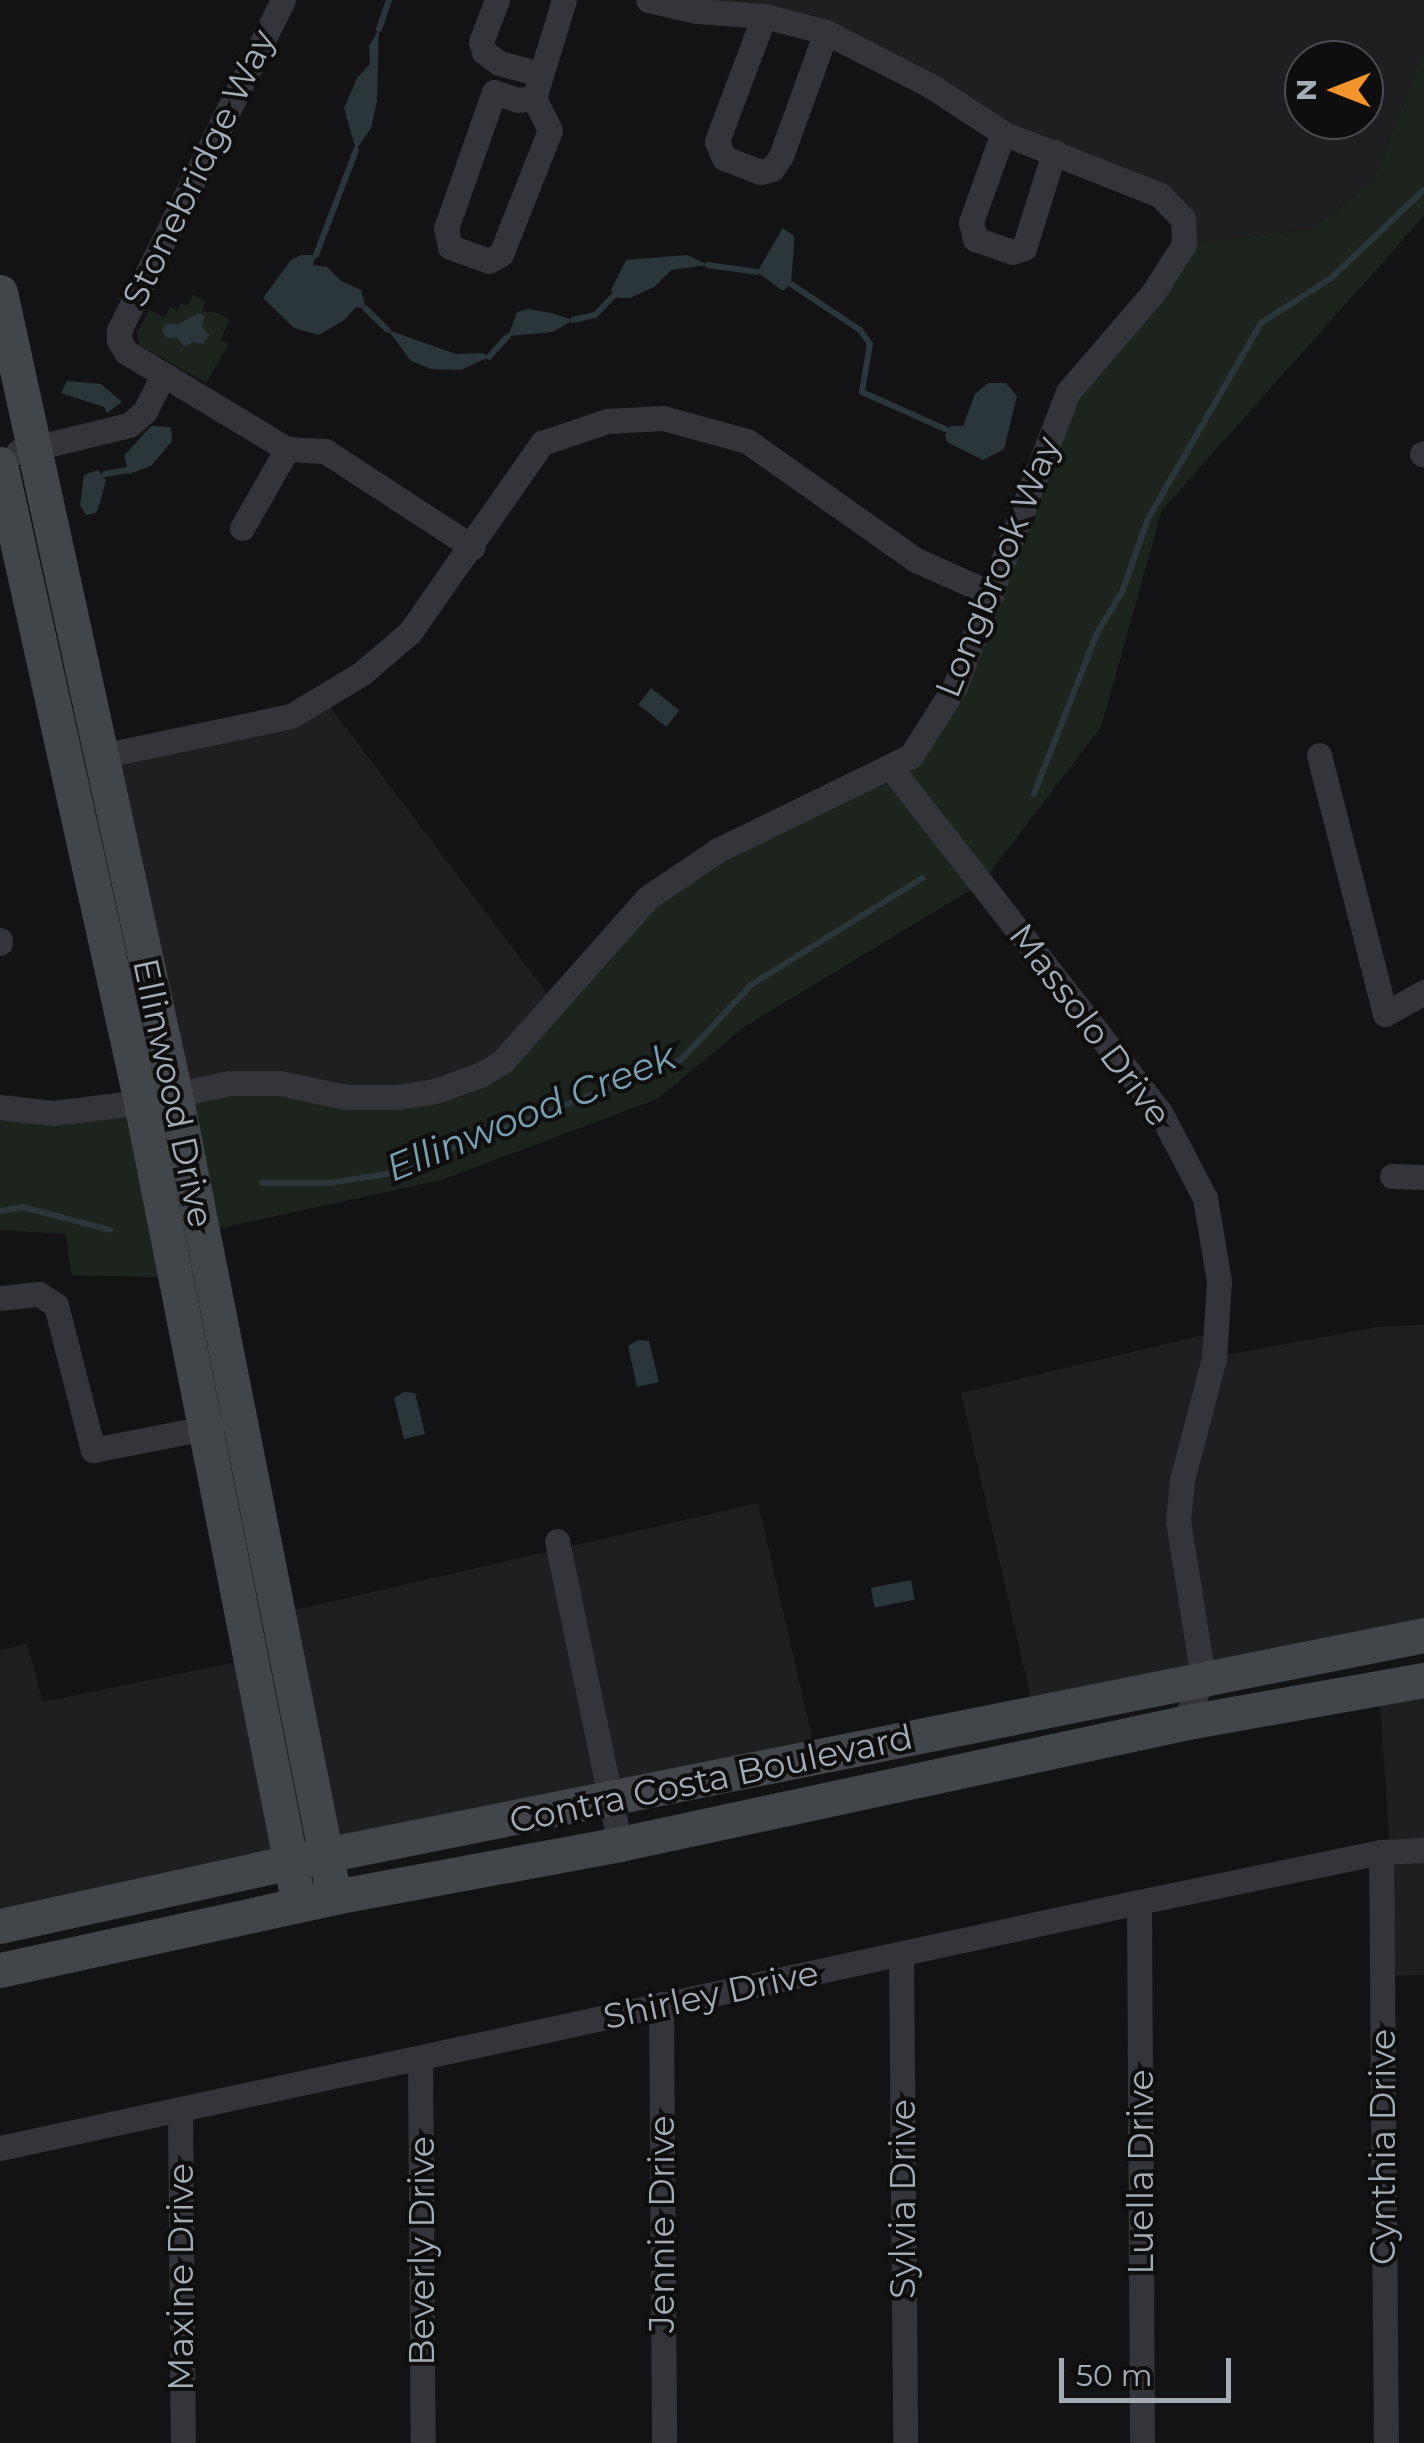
<!DOCTYPE html>
<html>
<head>
<meta charset="utf-8">
<style>
	body { margin:0 }
	#map { position:relative; width:1424px; height:2443px; overflow:hidden; background:#131315; font-family:Montserrat,sans-serif }
	div>[style] { position:absolute }
	.built>* { inset:0; background:#1f1f22; transform-origin:0 0 }
	.green>* { inset:0; background:#1d241d }
	.water>* { inset:0; background:#2b363a; transform-origin:0 0 }
	.stream>* { height:6px; margin:-3px; padding:0 3px; transform-origin:3px; border-radius:3px; background:#2b363a }
	.street>* { height:25px; margin:-12.5px; padding:0 12.5px; transform-origin:12.5px; border-radius:12.5px; background:#34353a }
	.secondary>* { height:35px; margin:-17.5px; padding:0 17.5px; transform-origin:17.5px; border-radius:17.5px; background:#42454a }
	span { translate:-50% -50%; white-space:nowrap; text-align:center; line-height:1.15; -webkit-text-stroke:8px #0e0e0f; paint-order:stroke }
	.street-label { font-size:35px; color:#a4acb5 }
	.water-label { font-size:38px; color:#7a9fb1; font-style:italic }
	.north { position:absolute; left:1284px; top:40px; width:100px; height:100px; box-sizing:border-box; background:#0e0e0f; border:2px solid #4a4d51; border-radius:50%; rotate:270deg; font-size:28px; font-weight:700; line-height:40px; text-align:center; color:#a4acb5 }
	.north::after { content:''; display:block; margin:auto; width:35px; height:45px; background:#f4952b; clip-path:polygon(50% 0,100% 100%,50% 72%,0 100%) }
	.scale { position:absolute; left:1059px; top:2358px; width:172px; height:45px; box-sizing:border-box; border:5px solid #a4acb5; border-top:0; padding-left:12px; font-size:30px; line-height:35px; white-space:nowrap; color:#a4acb5; -webkit-text-stroke:8px #0e0e0f; paint-order:stroke }
</style>
</head>
<body>
<div id="map">
	<div class="built">
		<div style="clip-path:polygon(evenodd,648px 0,1424px 0,1424px 50px,1374px 180px,1312px 229px,1184px 244px,1183px 219px,1128px 181px,826px 32px,648px 0,1304px 60px,1364px 60px,1364px 120px,1304px 120px,1304px 60px)"></div>
		<div style="clip-path:polygon(323px 697px,554px 1003px,503px 1061px,435px 1091px,175px 1094px,101px 756px)"></div>
		<div style="clip-path:polygon(1424px 1325px,1424px 1635px,1034px 1712px,961px 1393px,1216px 1332px,1215px 1357px,1377px 1327px)"></div>
		<div style="left:758px;top:1503px;width:262px;height:493px;rotate:77deg"></div>
		<div style="clip-path:polygon(27px 1644px,43px 1702px,251px 1659px,290px 1862px,0 1926px,0 1650px)"></div>
		<div style="clip-path:polygon(1424px 1680px,1424px 1975px,1382px 1976px,1390px 1850px,1379px 1688px)"></div>
	</div>
	<div class="green">
		<div style="clip-path:polygon(1424px 50px,1424px 216px,1162px 510px,1101px 727px,982px 883px,744px 1027px,657px 1099px,441px 1180px,202px 1232px,175px 1094px,230px 1083px,346px 1097px,480px 1075px,647px 898px,891px 768px,955px 686px,1068px 392px,1184px 244px,1312px 229px,1374px 180px)"></div>
		<div style="clip-path:polygon(193px 295px,206px 301px,202px 311px,219px 313px,229px 320px,221px 339px,229px 344px,206px 383px,139px 345px,137px 333px,149px 310px,165px 317px,170px 307px,177px 310px,181px 303px,187px 306px)"></div>
		<div style="clip-path:polygon(141px 1102px,176px 1278px,71px 1275px,66px 1234px,0 1230px,0 1107px)"></div>
	</div>
	<div class="water">
		<div style="clip-path:polygon(379px 29px,377px 101px,371px 128px,356px 150px,344px 108px,357px 78px,370px 64px,369px 46px)"></div>
		<div style="clip-path:polygon(783px 228px,794px 236px,794px 246px,791px 284px,783px 291px,757px 272px)"></div>
		<div style="clip-path:polygon(301px 255px,316px 255px,313px 265px,327px 267px,341px 281px,361px 290px,366px 309px,356px 307px,344px 320px,319px 335px,294px 328px,263px 298px,291px 260px)"></div>
		<div style="clip-path:polygon(687px 255px,708px 265px,671px 270px,654px 287px,630px 298px,618px 298px,611px 290px,626px 260px)"></div>
		<div style="clip-path:polygon(529px 309px,551px 313px,573px 320px,553px 332px,508px 336px,517px 312px)"></div>
		<div style="clip-path:polygon(198px 313px,205px 316px,202px 327px,209px 335px,203px 344px,193px 342px,185px 347px,176px 337px,167px 338px,162px 331px,165px 324px,179px 324px)"></div>
		<div style="clip-path:polygon(388px 330px,456px 354px,483px 353px,489px 357px,461px 370px,431px 369px,411px 361px)"></div>
		<div style="clip-path:polygon(67px 381px,101px 384px,122px 402px,107px 413px,104px 407px,61px 393px)"></div>
		<div style="clip-path:polygon(988px 383px,1006px 383px,1017px 396px,1004px 449px,983px 460px,947px 442px,945px 435px,950px 426px,963px 426px,975px 394px)"></div>
		<div style="clip-path:polygon(151px 426px,171px 427px,172px 441px,151px 466px,129px 474px,124px 456px)"></div>
		<div style="clip-path:polygon(98px 470px,106px 480px,100px 503px,96px 513px,86px 515px,80px 505px,84px 475px)"></div>
		<div style="left:651px;top:688px;width:36px;height:21px;rotate:38deg"></div>
		<div style="clip-path:polygon(638px 1340px,649px 1341px,659px 1382px,637px 1387px,628px 1346px)"></div>
		<div style="clip-path:polygon(404px 1392px,415px 1393px,425px 1434px,404px 1439px,394px 1398px)"></div>
		<div style="left:911px;top:1580px;width:20px;height:41px;rotate:79deg"></div>
	</div>
	<div class="stream">
		<div style="left:379px;top:29px;width:31px;rotate:-71deg"></div>
		<div style="left:316px;top:255px;width:112px;rotate:-69.1deg"></div>
		<div style="left:708px;top:265px;width:49px;rotate:8.1deg"></div>
		<div style="left:791px;top:284px;width:83px;rotate:33.7deg"></div>
		<div style="left:860px;top:330px;width:17px;rotate:54deg"></div>
		<div style="left:870px;top:344px;width:49px;rotate:99.5deg"></div>
		<div style="left:862px;top:392px;width:91px;rotate:24deg"></div>
		<div style="left:366px;top:309px;width:30px;rotate:44deg"></div>
		<div style="left:573px;top:320px;width:23px;rotate:-13deg"></div>
		<div style="left:595px;top:315px;width:28px;rotate:-46deg"></div>
		<div style="left:489px;top:357px;width:28px;rotate:-48deg"></div>
		<div style="left:105px;top:474px;width:23px;rotate:-10deg"></div>
		<div style="left:1034px;top:794px;width:173px;rotate:-68.6deg"></div>
		<div style="left:1097px;top:633px;width:48px;rotate:-58.6deg"></div>
		<div style="left:1122px;top:592px;width:77px;rotate:-70.4deg"></div>
		<div style="left:1148px;top:519px;width:226px;rotate:-60deg"></div>
		<div style="left:1261px;top:323px;width:83px;rotate:-32.7deg"></div>
		<div style="left:1331px;top:278px;width:128px;rotate:-43.4deg"></div>
		<div style="left:262px;top:1183px;width:66px"></div>
		<div style="left:328px;top:1183px;width:60px;rotate:-8.7deg"></div>
		<div style="left:387px;top:1174px;width:315px;rotate:-21.2deg"></div>
		<div style="left:681px;top:1060px;width:103px;rotate:-47deg"></div>
		<div style="left:751px;top:985px;width:202px;rotate:-32deg"></div>
		<div style="left:0;top:1211px;width:22px;rotate:-10deg"></div>
		<div style="left:22px;top:1207px;width:91px;rotate:14.6deg"></div>
	</div>
	<div class="street">
		<div style="left:283px;top:0;width:369px;rotate:116.4deg"></div>
		<div style="left:119px;top:331px;width:9px;rotate:90deg"></div>
		<div style="left:119px;top:340px;width:14px;rotate:60deg"></div>
		<div style="left:126px;top:352px;width:188px;rotate:31.1deg"></div>
		<div style="left:287px;top:449px;width:38px;rotate:3deg"></div>
		<div style="left:325px;top:451px;width:176px;rotate:33.1deg"></div>
		<div style="left:497px;top:0;width:45px;rotate:110.9deg"></div>
		<div style="left:481px;top:42px;width:10px;rotate:73deg"></div>
		<div style="left:484px;top:52px;width:19px;rotate:36deg"></div>
		<div style="left:499px;top:63px;width:42px;rotate:15deg"></div>
		<div style="left:764px;top:16px;width:134px;rotate:110.6deg"></div>
		<div style="left:717px;top:141px;width:18px;rotate:68deg"></div>
		<div style="left:724px;top:158px;width:39px;rotate:21deg"></div>
		<div style="left:760px;top:172px;width:12px;rotate:-14deg"></div>
		<div style="left:772px;top:169px;width:16px;rotate:-55deg"></div>
		<div style="left:781px;top:156px;width:132px;rotate:-70.1deg"></div>
		<div style="left:534px;top:98px;width:16px;rotate:173deg"></div>
		<div style="left:518px;top:100px;width:25px;rotate:-162deg"></div>
		<div style="left:494px;top:92px;width:144px;rotate:109.4deg"></div>
		<div style="left:446px;top:228px;width:19px;rotate:78deg"></div>
		<div style="left:450px;top:247px;width:41px;rotate:19.7deg"></div>
		<div style="left:489px;top:261px;width:14px;rotate:-30deg"></div>
		<div style="left:501px;top:254px;width:133px;rotate:-68.4deg"></div>
		<div style="left:550px;top:130px;width:36px;rotate:-117deg"></div>
		<div style="left:534px;top:98px;width:102px;rotate:-73deg"></div>
		<div style="left:1003px;top:133px;width:95px;rotate:109.8deg"></div>
		<div style="left:971px;top:222px;width:17px;rotate:77deg"></div>
		<div style="left:975px;top:239px;width:39px;rotate:19deg"></div>
		<div style="left:1012px;top:252px;width:13px;rotate:-18deg"></div>
		<div style="left:1024px;top:248px;width:101px;rotate:-72.6deg"></div>
		<div style="left:18px;top:452px;width:114px;rotate:-13.7deg"></div>
		<div style="left:129px;top:425px;width:21px;rotate:-41deg"></div>
		<div style="left:145px;top:411px;width:39px;rotate:-63deg"></div>
		<div style="left:1422px;top:454px;width:2px;rotate:-27deg"></div>
		<div style="left:242px;top:528px;width:91px;rotate:-60.3deg"></div>
		<div style="left:1319px;top:755px;width:267px;rotate:75.7deg"></div>
		<div style="left:1385px;top:1014px;width:45px;rotate:-29.4deg"></div>
		<div style="left:101px;top:756px;width:194px;rotate:-11.9deg"></div>
		<div style="left:291px;top:716px;width:82px;rotate:-31deg"></div>
		<div style="left:361px;top:674px;width:65px;rotate:-40.6deg"></div>
		<div style="left:410px;top:632px;width:231px;rotate:-55.1deg"></div>
		<div style="left:542px;top:443px;width:69px;rotate:-18.7deg"></div>
		<div style="left:607px;top:421px;width:56px;rotate:-3.1deg"></div>
		<div style="left:663px;top:418px;width:87px;rotate:15.3deg"></div>
		<div style="left:747px;top:441px;width:207px;rotate:35.2deg"></div>
		<div style="left:916px;top:560px;width:83px;rotate:24.1deg"></div>
		<div style="left:891px;top:768px;width:437px;rotate:52deg"></div>
		<div style="left:1160px;top:1112px;width:97px;rotate:62.4deg"></div>
		<div style="left:1205px;top:1198px;width:84px;rotate:80.4deg"></div>
		<div style="left:1219px;top:1281px;width:77px;rotate:93.7deg"></div>
		<div style="left:1214px;top:1358px;width:126px;rotate:104.7deg"></div>
		<div style="left:1182px;top:1480px;width:41px;rotate:95.6deg"></div>
		<div style="left:1178px;top:1521px;width:158px;rotate:80.9deg"></div>
		<div style="left:1203px;top:1677px;width:50px;rotate:112.4deg"></div>
		<div style="left:0;top:940px;width:3px;rotate:90deg"></div>
		<div style="left:0;top:1107px;width:53px;rotate:6.5deg"></div>
		<div style="left:53px;top:1113px;width:89px;rotate:-7.1deg"></div>
		<div style="left:141px;top:1102px;width:91px;rotate:-12.1deg"></div>
		<div style="left:230px;top:1083px;width:50px"></div>
		<div style="left:280px;top:1083px;width:67px;rotate:12deg"></div>
		<div style="left:346px;top:1097px;width:51px"></div>
		<div style="left:397px;top:1097px;width:38px;rotate:-9deg"></div>
		<div style="left:435px;top:1091px;width:48px;rotate:-19.6deg"></div>
		<div style="left:480px;top:1075px;width:27px;rotate:-31deg"></div>
		<div style="left:503px;top:1061px;width:217px;rotate:-48.5deg"></div>
		<div style="left:647px;top:898px;width:86px;rotate:-34.1deg"></div>
		<div style="left:718px;top:850px;width:215px;rotate:-26deg"></div>
		<div style="left:911px;top:756px;width:83px;rotate:-57.8deg"></div>
		<div style="left:955px;top:686px;width:315px;rotate:-69deg"></div>
		<div style="left:1068px;top:392px;width:130px;rotate:-49.4deg"></div>
		<div style="left:1153px;top:293px;width:58px;rotate:-57.7deg"></div>
		<div style="left:1184px;top:244px;width:25px;rotate:-92deg"></div>
		<div style="left:1183px;top:219px;width:33px;rotate:-134deg"></div>
		<div style="left:1160px;top:195px;width:169px;rotate:-158.5deg"></div>
		<div style="left:1003px;top:133px;width:86px;rotate:-146.9deg"></div>
		<div style="left:931px;top:86px;width:118px;rotate:-152.8deg"></div>
		<div style="left:826px;top:32px;width:64px;rotate:-165.5deg"></div>
		<div style="left:764px;top:16px;width:67px;rotate:-175.7deg"></div>
		<div style="left:697px;top:11px;width:50px;rotate:-167.3deg"></div>
		<div style="left:1392px;top:1176px;width:32px;rotate:2deg"></div>
		<div style="left:0;top:1298px;width:39px;rotate:-6deg"></div>
		<div style="left:39px;top:1294px;width:20px;rotate:33deg"></div>
		<div style="left:56px;top:1305px;width:150px;rotate:75.7deg"></div>
		<div style="left:93px;top:1450px;width:129px;rotate:-11.1deg"></div>
		<div style="left:557px;top:1541px;width:309px;rotate:78.3deg"></div>
		<div style="left:1381px;top:1852px;width:591px;rotate:89.52deg"></div>
		<div style="left:1139px;top:1902px;width:541px;rotate:89.68deg"></div>
		<div style="left:901px;top:1955px;width:488px;rotate:89.5deg"></div>
		<div style="left:661px;top:2004px;width:439px;rotate:89.6deg"></div>
		<div style="left:420px;top:2059px;width:384px;rotate:89.6deg"></div>
		<div style="left:180px;top:2110px;width:333px;rotate:89.5deg"></div>
		<div style="left:0;top:2148px;width:1165px;rotate:-12.19deg"></div>
		<div style="left:1139px;top:1902px;width:247px;rotate:-11.7deg"></div>
		<div style="left:1381px;top:1852px;width:43px;rotate:-2.7deg"></div>
	</div>
	<div class="secondary">
		<div style="left:0;top:292px;width:821px;rotate:77.69deg"></div>
		<div style="left:175px;top:1094px;width:819px;rotate:78.8deg"></div>
		<div style="left:0;top:464px;width:653px;rotate:77.54deg"></div>
		<div style="left:141px;top:1102px;width:818px;rotate:78.87deg"></div>
		<div style="left:0;top:1926px;width:297px;rotate:-12.4deg"></div>
		<div style="left:290px;top:1862px;width:1156px;rotate:-11.32deg"></div>
		<div style="left:0;top:1970px;width:342px;rotate:-12.3deg"></div>
		<div style="left:334px;top:1897px;width:291px;rotate:-10.5deg"></div>
		<div style="left:620px;top:1844px;width:586px;rotate:-12.12deg"></div>
		<div style="left:1193px;top:1721px;width:235px;rotate:-10.1deg"></div>
	</div>
	<div class="street-label">
		<span style="left:199px;top:168px;rotate:-64deg">Stonebridge Way</span>
		<span style="left:998px;top:567px;rotate:-68deg">Longbrook Way</span>
		<span style="left:1090px;top:1025px;rotate:53deg">Massolo Drive</span>
		<span style="left:173px;top:1093px;rotate:78deg">Ellinwood Drive</span>
		<span style="left:711px;top:1779px;rotate:-12deg">Contra Costa Boulevard</span>
		<span style="left:711px;top:1995px;rotate:-12deg">Shirley Drive</span>
		<span style="left:1383px;top:2147px;rotate:-90deg">Cynthia Drive</span>
		<span style="left:1141px;top:2172px;rotate:-90deg">Luella Drive</span>
		<span style="left:903px;top:2199px;rotate:-90deg">Sylvia Drive</span>
		<span style="left:662px;top:2224px;rotate:-90deg">Jennie Drive</span>
		<span style="left:422px;top:2251px;rotate:-90deg">Beverly Drive</span>
		<span style="left:181px;top:2277px;rotate:-90deg">Maxine Drive</span>
	</div>
	<div class="water-label">
		<span style="left:531px;top:1112px;rotate:-22deg">Ellinwood Creek</span>
	</div>
	<div class="north">N</div>
	<div class="scale">50 m</div>
</div>
</body>
</html>
